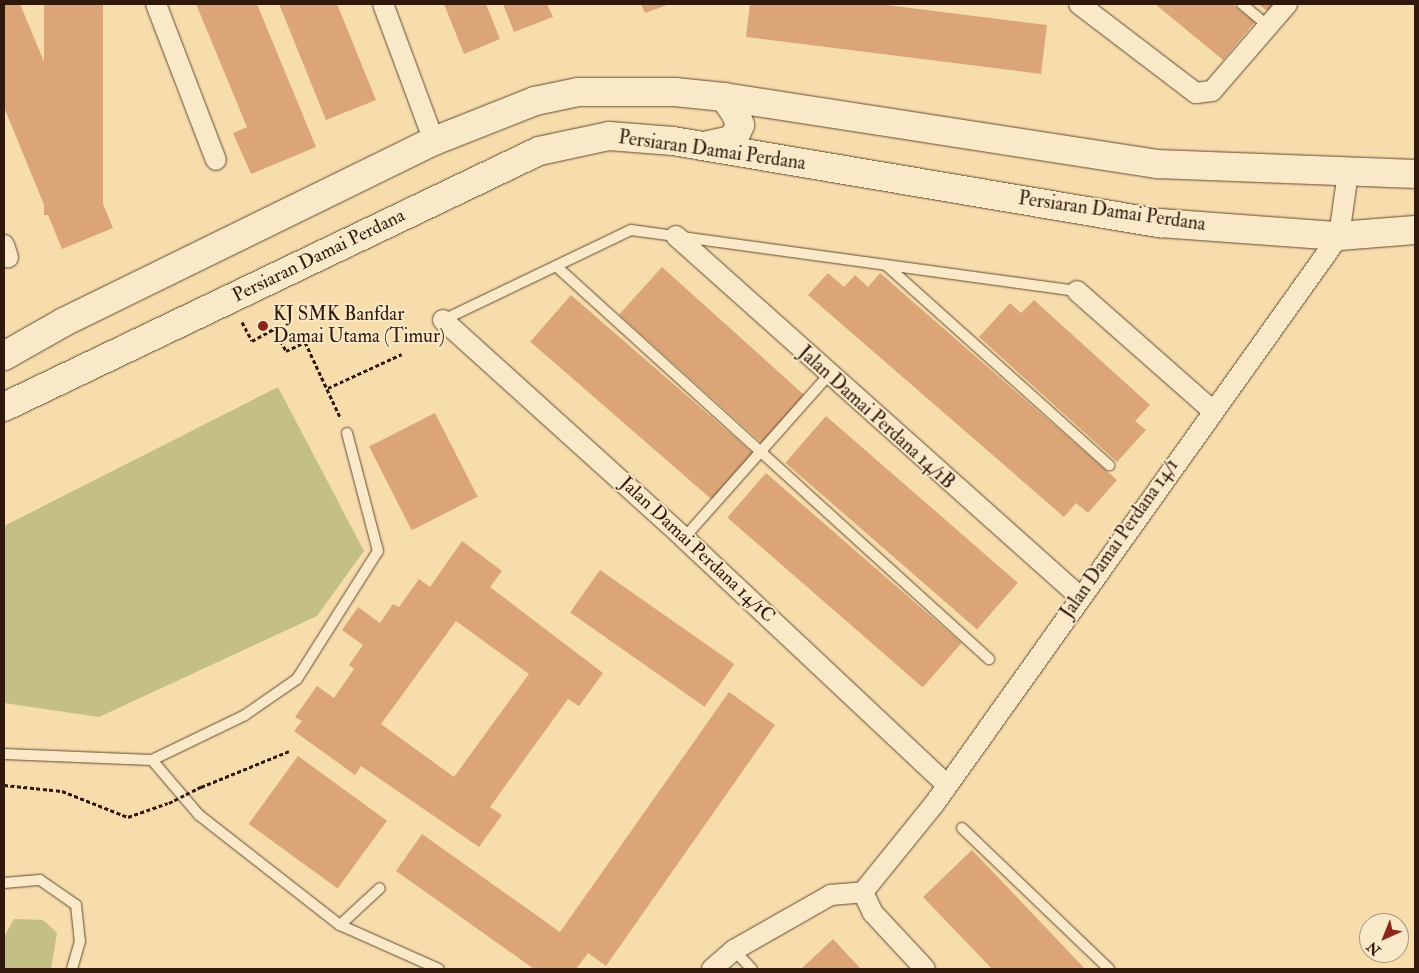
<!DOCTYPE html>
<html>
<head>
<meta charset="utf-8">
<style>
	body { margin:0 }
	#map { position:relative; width:1419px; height:973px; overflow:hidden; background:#f7ddac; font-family:"IM FELL Double Pica",serif }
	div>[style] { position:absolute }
	.green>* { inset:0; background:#c3bf85 }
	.building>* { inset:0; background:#dca577; transform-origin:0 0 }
	.path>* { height:3px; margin-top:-1.5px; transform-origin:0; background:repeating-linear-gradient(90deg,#30190b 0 4px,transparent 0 6.5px) }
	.roads { filter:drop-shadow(0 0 1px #624a33) drop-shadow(0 0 1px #624a33) }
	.service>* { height:10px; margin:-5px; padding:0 5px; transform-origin:5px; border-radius:5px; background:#fae9c9 }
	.minor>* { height:20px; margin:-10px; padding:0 10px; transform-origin:10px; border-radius:10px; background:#fae9c9 }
	.secondary>* { height:28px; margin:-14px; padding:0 14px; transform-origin:14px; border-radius:14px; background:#fae9c9 }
	.path-bridge>* { height:3px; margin-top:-1.5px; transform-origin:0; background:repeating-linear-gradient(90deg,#30190b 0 4px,transparent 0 6.5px) }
	.dots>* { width:14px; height:14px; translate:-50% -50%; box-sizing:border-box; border:2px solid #fae9c9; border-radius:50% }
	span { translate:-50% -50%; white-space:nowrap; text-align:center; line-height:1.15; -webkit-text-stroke:4px #fae9c9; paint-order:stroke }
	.street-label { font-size:19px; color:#30190b }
	.poi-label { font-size:19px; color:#30190b }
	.left { translate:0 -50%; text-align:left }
	.frame { position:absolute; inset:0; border:5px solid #30190b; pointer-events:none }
	.north { position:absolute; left:1359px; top:913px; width:50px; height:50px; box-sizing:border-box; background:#fae9c9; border:1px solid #a9967d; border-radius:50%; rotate:224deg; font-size:14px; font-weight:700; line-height:20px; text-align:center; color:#30190b }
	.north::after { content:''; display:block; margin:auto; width:18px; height:22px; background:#8f2418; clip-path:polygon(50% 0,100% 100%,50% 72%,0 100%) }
</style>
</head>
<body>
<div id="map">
	<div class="green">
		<div style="clip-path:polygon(278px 387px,364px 551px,317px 616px,99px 717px,4px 703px,4px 526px)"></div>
		<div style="clip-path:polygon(14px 919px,43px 920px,57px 933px,51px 969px,4px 969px,4px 937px)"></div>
	</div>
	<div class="building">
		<div style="clip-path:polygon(4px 4px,20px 4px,113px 228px,62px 249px,4px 107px)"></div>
		<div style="left:44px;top:4px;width:59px;height:211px"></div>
		<div style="clip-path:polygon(196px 4px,257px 4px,316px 147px,251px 174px,233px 133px,247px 127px)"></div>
		<div style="clip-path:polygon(279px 4px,337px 4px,376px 100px,326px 120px)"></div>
		<div style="clip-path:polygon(444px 4px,486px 4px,500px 39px,464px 54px)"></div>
		<div style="clip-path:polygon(503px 4px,547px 4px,553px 17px,514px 32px)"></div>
		<div style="clip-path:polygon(641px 4px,670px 4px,645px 13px)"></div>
		<div style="clip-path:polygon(750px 4px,879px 4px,1047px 25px,1041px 74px,746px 37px)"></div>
		<div style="clip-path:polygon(1155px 4px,1232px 4px,1255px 22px,1223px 60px)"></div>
		<div style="clip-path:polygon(1258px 4px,1276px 4px,1269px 12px)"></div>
		<div style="left:662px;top:267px;width:193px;height:64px;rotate:42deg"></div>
		<div style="clip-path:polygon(828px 273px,844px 287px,855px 275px,868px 287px,880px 273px,1117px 480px,1088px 513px,1076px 503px,1064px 517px,808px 295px)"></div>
		<div style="left:571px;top:295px;width:242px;height:62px;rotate:41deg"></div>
		<div style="clip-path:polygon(1034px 300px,1150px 405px,1135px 421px,1146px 430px,1117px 462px,979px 337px,1010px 303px,1021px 313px)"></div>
		<div style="left:435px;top:413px;width:94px;height:74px;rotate:63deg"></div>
		<div style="left:826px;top:416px;width:254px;height:62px;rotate:41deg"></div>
		<div style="left:766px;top:473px;width:259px;height:59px;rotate:41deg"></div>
		<div style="clip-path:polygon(evenodd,462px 541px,502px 571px,490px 587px,603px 673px,579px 706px,568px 699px,490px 807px,502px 815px,479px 847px,361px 766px,355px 775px,294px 731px,302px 721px,295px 717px,317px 686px,334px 698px,354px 669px,349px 665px,363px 645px,342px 630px,358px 607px,380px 623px,393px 604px,399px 607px,419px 579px,430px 587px,462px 541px,456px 621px,529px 674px,454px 777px,381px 724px,456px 621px)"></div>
		<div style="left:600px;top:570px;width:164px;height:52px;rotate:35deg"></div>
		<div style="clip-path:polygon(729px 692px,775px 725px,606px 966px,588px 953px,576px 969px,534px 969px,396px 871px,422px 834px,560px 932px)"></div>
		<div style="left:298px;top:756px;width:110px;height:84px;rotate:36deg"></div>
		<div style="clip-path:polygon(972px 850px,1070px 953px,1085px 969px,992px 969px,923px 897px)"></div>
		<div style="clip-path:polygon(833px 939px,861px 969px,801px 969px)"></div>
	</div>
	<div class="path">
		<div style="left:242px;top:322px;width:21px;rotate:62deg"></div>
		<div style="left:252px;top:341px;width:25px;rotate:-29deg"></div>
		<div style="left:274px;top:329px;width:25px;rotate:61deg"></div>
		<div style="left:286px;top:351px;width:21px;rotate:-25deg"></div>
		<div style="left:305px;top:342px;width:83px;rotate:65deg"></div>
		<div style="left:328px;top:388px;width:81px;rotate:-24.7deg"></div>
		<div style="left:4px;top:785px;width:58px;rotate:5.9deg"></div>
		<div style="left:62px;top:791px;width:71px;rotate:21.5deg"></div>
		<div style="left:128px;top:817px;width:42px;rotate:-19.3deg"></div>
		<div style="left:201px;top:787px;width:95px;rotate:-22.2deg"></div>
	</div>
	<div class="roads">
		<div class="service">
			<div style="left:1242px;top:4px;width:33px;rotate:40deg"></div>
			<div style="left:886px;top:265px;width:300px;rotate:41.9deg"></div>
			<div style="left:556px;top:266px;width:585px;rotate:42.23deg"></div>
			<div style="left:443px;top:320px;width:208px;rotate:-25.6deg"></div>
			<div style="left:631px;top:230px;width:450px;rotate:7.8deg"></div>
			<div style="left:684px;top:538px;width:217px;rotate:-48.4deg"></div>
			<div style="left:4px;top:754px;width:148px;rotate:2.3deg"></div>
			<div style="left:152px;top:760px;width:103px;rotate:-25.8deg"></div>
			<div style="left:245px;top:715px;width:63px;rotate:-34.7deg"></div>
			<div style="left:297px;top:679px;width:151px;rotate:-57.7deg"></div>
			<div style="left:378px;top:551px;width:122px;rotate:-104.7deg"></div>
			<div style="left:152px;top:760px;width:72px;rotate:49.5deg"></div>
			<div style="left:199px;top:815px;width:179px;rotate:38deg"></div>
			<div style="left:340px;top:925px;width:54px;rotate:-42.8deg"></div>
			<div style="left:962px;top:828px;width:204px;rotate:43.8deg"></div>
			<div style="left:4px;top:883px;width:36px;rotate:-5deg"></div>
			<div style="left:40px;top:880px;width:44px;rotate:34.8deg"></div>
			<div style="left:76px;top:905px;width:36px;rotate:84deg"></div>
			<div style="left:80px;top:941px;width:29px;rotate:106deg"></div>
			<div style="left:340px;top:925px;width:108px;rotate:24deg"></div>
			<div style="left:734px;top:950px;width:26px;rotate:47deg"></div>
		</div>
		<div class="minor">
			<div style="left:156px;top:4px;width:167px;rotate:69deg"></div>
			<div style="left:383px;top:4px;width:146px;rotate:69.6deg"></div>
			<div style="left:1079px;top:4px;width:147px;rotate:37.3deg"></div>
			<div style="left:1196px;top:93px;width:16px;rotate:-7deg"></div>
			<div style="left:1212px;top:91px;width:115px;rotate:-49.2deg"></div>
			<div style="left:676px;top:236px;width:540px;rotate:41.77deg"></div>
			<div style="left:4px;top:245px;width:13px;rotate:72deg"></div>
			<div style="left:1077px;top:291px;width:180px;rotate:41.4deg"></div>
			<div style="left:443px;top:320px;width:325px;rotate:42.1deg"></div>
			<div style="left:684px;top:538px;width:361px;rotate:43.2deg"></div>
			<div style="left:863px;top:892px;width:114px;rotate:-51deg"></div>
			<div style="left:935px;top:803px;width:696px;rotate:-54.53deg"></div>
			<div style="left:1339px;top:236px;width:64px;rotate:-81.9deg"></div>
			<div style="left:863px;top:892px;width:23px;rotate:65deg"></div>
			<div style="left:873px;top:913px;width:76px;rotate:47.1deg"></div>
			<div style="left:712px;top:969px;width:29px;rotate:-41deg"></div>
			<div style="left:734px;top:950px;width:112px;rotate:-29.6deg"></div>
			<div style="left:831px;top:895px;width:32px;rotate:-5deg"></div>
		</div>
		<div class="secondary">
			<div style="left:704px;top:146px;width:25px;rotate:-12deg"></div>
			<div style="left:728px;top:141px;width:9px;rotate:-36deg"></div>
			<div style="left:735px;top:136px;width:12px;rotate:-66deg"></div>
			<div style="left:740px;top:125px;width:12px;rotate:-110deg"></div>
			<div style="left:736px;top:114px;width:21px;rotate:-125deg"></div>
			<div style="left:4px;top:356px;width:69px;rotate:-29.5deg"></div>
			<div style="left:64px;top:322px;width:412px;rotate:-26.1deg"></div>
			<div style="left:434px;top:141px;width:109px;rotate:-21.6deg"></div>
			<div style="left:535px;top:101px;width:44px;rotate:-11.8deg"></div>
			<div style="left:578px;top:92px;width:97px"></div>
			<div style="left:675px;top:92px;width:49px;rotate:5.8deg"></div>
			<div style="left:724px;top:97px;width:439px;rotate:8.8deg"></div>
			<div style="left:1158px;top:164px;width:257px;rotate:2.2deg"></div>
			<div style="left:4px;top:407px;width:593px;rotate:-25.57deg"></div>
			<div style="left:539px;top:151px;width:72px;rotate:-12.1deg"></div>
			<div style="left:609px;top:136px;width:64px;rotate:4.5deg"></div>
			<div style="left:673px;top:141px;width:494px;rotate:9.6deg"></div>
			<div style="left:1160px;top:223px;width:179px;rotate:4.2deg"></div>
			<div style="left:1339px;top:236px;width:76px;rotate:-4.5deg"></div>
		</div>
	</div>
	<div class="path-bridge">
		<div style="left:169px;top:803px;width:36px;rotate:-27deg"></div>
	</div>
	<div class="dots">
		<div style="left:263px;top:326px;background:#8f2418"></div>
	</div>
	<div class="street-label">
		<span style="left:712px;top:151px;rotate:8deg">Persiaran Damai Perdana</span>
		<span style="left:1112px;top:212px;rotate:8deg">Persiaran Damai Perdana</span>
		<span style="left:319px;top:256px;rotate:-26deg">Persiaran Damai Perdana</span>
		<span style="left:876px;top:418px;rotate:42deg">Jalan Damai Perdana 14/1B</span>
		<span style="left:1120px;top:539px;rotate:-55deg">Jalan Damai Perdana 14/1</span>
		<span style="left:697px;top:550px;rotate:43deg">Jalan Damai Perdana 14/1C</span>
	</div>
	<div class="poi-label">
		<span class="left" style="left:273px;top:326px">KJ SMK Banfdar<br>Damai Utama (Timur)</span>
	</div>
	<div class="frame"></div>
	<div class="north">N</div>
</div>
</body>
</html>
